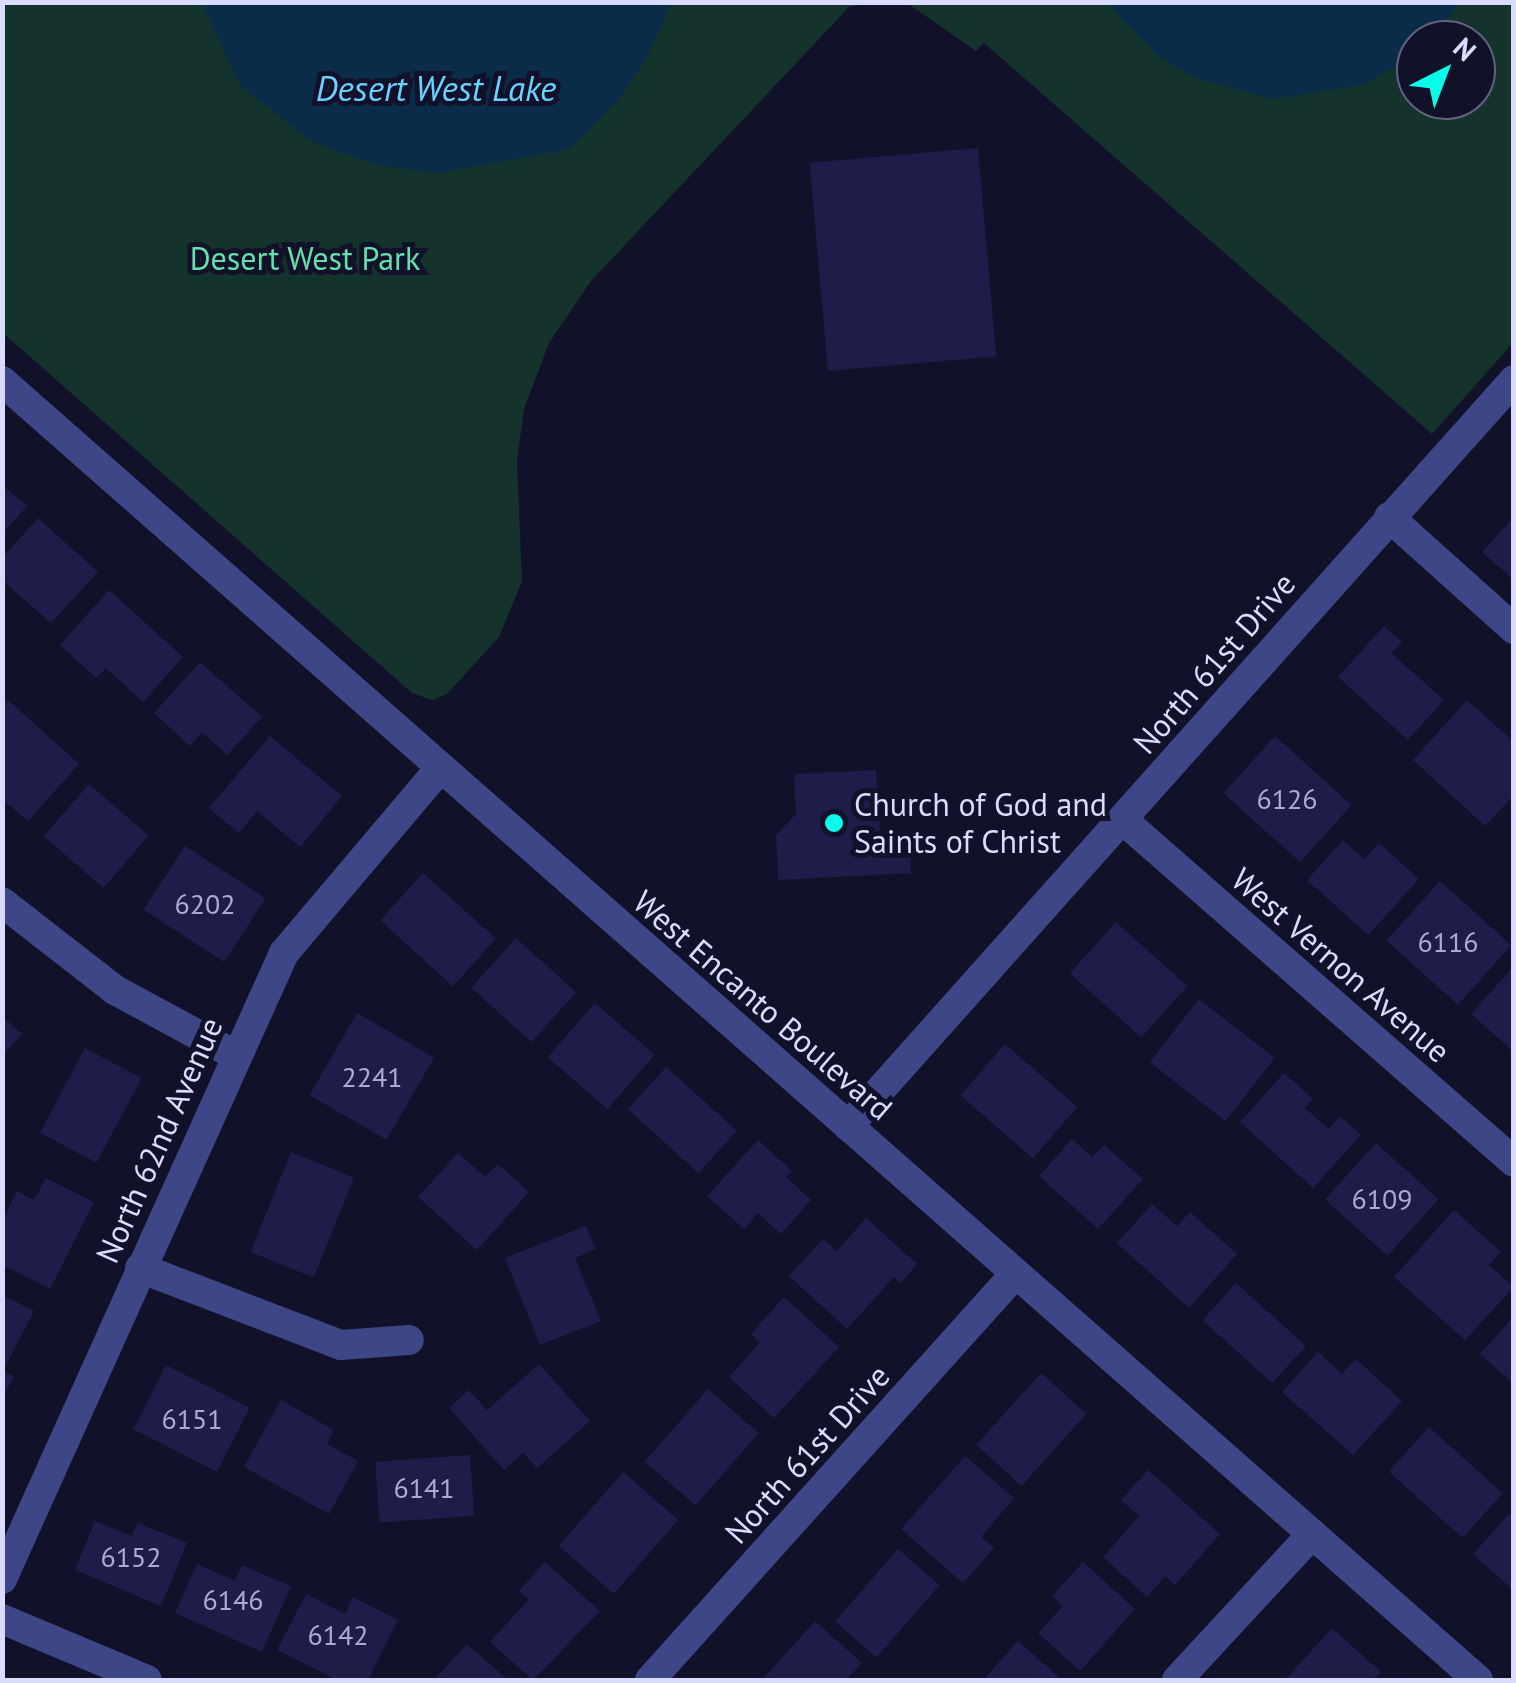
<!DOCTYPE html>
<html>
<head>
<meta charset="utf-8">
<style>
	body { margin:0 }
	#map { position:relative; width:1516px; height:1683px; overflow:hidden; background:#111129; font-family:"PT Sans",sans-serif }
	div>[style] { position:absolute }
	.green>* { inset:0; background:#14332d }
	.water>* { inset:0; background:#0b2c48 }
	.building>* { inset:0; background:#1e1d4a; transform-origin:0 0 }
	.minor>* { height:30px; margin:-15px; padding:0 15px; transform-origin:15px; border-radius:15px; background:#3d4788 }
	.dots>* { width:28px; height:28px; translate:-50% -50%; box-sizing:border-box; border:5px solid #111129; border-radius:50% }
	span { translate:-50% -50%; white-space:nowrap; text-align:center; line-height:1.15; -webkit-text-stroke:10px #111129; paint-order:stroke }
	.number-label { font-size:28px; color:#abacd2 }
	.number-label span { -webkit-text-stroke-width:0 }
	.park-label { font-size:32px; color:#65dfab }
	.street-label { font-size:32px; color:#dadcff }
	.poi-label { font-size:32px; color:#dadcff }
	.left { translate:0 -50%; text-align:left }
	.water-label { font-size:35px; color:#69d3fd; font-style:italic }
	.frame { position:absolute; inset:0; border:5px solid #dadcff; pointer-events:none }
	.north { position:absolute; left:1396px; top:20px; width:100px; height:100px; box-sizing:border-box; background:#111129; border:2px solid #61627f; border-radius:50%; rotate:42deg; font-size:28px; font-weight:700; line-height:40px; text-align:center; color:#dadcff }
	.north::after { content:''; display:block; margin:auto; width:35px; height:45px; background:#08fce9; clip-path:polygon(50% 0,100% 100%,50% 72%,0 100%) }
</style>
</head>
<body>
<div id="map">
	<div class="green">
		<div style="clip-path:polygon(3px 3px,868px 3px,849px 7px,591px 281px,549px 343px,524px 409px,517px 461px,522px 581px,499px 637px,447px 694px,432px 700px,412px 693px,3px 333px)"></div>
		<div style="clip-path:polygon(evenodd,907px 3px,1513px 3px,1513px 343px,1432px 434px,984px 43px,976px 51px,907px 3px,1416px 40px,1476px 40px,1476px 100px,1416px 100px,1416px 40px)"></div>
	</div>
	<div class="water">
		<div style="clip-path:polygon(202px 3px,202px 2px,671px 3px,648px 55px,619px 99px,570px 149px,437px 173px,377px 165px,312px 142px,240px 85px)"></div>
		<div style="clip-path:polygon(1107px 3px,1459px 3px,1430px 40px,1416px 40px,1413px 56px,1363px 85px,1272px 99px,1193px 77px,1158px 56px)"></div>
	</div>
	<div class="building">
		<div style="left:978px;top:148px;width:209px;height:169px;rotate:85deg"></div>
		<div style="clip-path:polygon(2px 485px,27px 506px,2px 534px)"></div>
		<div style="clip-path:polygon(1514px 517px,1514px 580px,1482px 552px)"></div>
		<div style="clip-path:polygon(38px 518px,98px 572px,51px 623px,2px 580px,2px 558px)"></div>
		<div style="clip-path:polygon(109px 590px,183px 657px,143px 702px,106px 668px,96px 678px,60px 645px)"></div>
		<div style="clip-path:polygon(1384px 626px,1402px 642px,1391px 653px,1444px 700px,1408px 740px,1338px 677px)"></div>
		<div style="clip-path:polygon(200px 662px,262px 717px,227px 755px,202px 732px,190px 746px,154px 713px)"></div>
		<div style="clip-path:polygon(8px 700px,79px 764px,28px 821px,2px 799px,2px 706px)"></div>
		<div style="clip-path:polygon(1467px 700px,1514px 742px,1514px 795px,1485px 826px,1413px 760px)"></div>
		<div style="clip-path:polygon(270px 736px,342px 796px,300px 847px,257px 811px,239px 833px,209px 808px)"></div>
		<div style="left:1275px;top:736px;width:103px;height:77px;rotate:42deg"></div>
		<div style="clip-path:polygon(876px 770px,880px 833px,909px 831px,911px 873px,778px 880px,776px 835px,796px 814px,794px 774px)"></div>
		<div style="left:89px;top:784px;width:79px;height:69px;rotate:41deg"></div>
		<div style="clip-path:polygon(1343px 840px,1364px 859px,1379px 843px,1419px 879px,1368px 935px,1307px 880px)"></div>
		<div style="left:185px;top:846px;width:96px;height:76px;rotate:33deg"></div>
		<div style="left:423px;top:873px;width:98px;height:64px;rotate:42deg"></div>
		<div style="left:1440px;top:881px;width:96px;height:80px;rotate:42deg"></div>
		<div style="left:1116px;top:922px;width:96px;height:69px;rotate:42deg"></div>
		<div style="left:516px;top:938px;width:81px;height:67px;rotate:42deg"></div>
		<div style="clip-path:polygon(1514px 966px,1514px 1052px,1471px 1014px)"></div>
		<div style="left:1199px;top:999px;width:96px;height:80px;rotate:38deg"></div>
		<div style="left:595px;top:1003px;width:79px;height:72px;rotate:41deg"></div>
		<div style="left:357px;top:1013px;width:89px;height:95px;rotate:30deg"></div>
		<div style="clip-path:polygon(2px 1016px,22px 1034px,2px 1056px)"></div>
		<div style="left:1005px;top:1044px;width:96px;height:68px;rotate:41deg"></div>
		<div style="left:85px;top:1048px;width:64px;height:96px;rotate:28deg"></div>
		<div style="left:666px;top:1067px;width:95px;height:57px;rotate:42deg"></div>
		<div style="clip-path:polygon(1284px 1073px,1313px 1099px,1305px 1108px,1329px 1129px,1340px 1116px,1361px 1135px,1313px 1188px,1240px 1122px)"></div>
		<div style="clip-path:polygon(1072px 1139px,1092px 1157px,1104px 1145px,1143px 1179px,1098px 1229px,1039px 1176px)"></div>
		<div style="clip-path:polygon(758px 1140px,792px 1171px,786px 1177px,811px 1200px,781px 1234px,758px 1213px,744px 1229px,707px 1196px)"></div>
		<div style="left:1376px;top:1143px;width:84px;height:76px;rotate:42deg"></div>
		<div style="left:291px;top:1152px;width:68px;height:108px;rotate:22deg"></div>
		<div style="clip-path:polygon(458px 1153px,485px 1177px,498px 1164px,529px 1192px,477px 1250px,418px 1197px)"></div>
		<div style="clip-path:polygon(46px 1178px,94px 1202px,50px 1289px,2px 1265px,2px 1221px,17px 1191px,34px 1200px)"></div>
		<div style="clip-path:polygon(1152px 1204px,1177px 1226px,1190px 1212px,1237px 1254px,1189px 1308px,1117px 1243px)"></div>
		<div style="clip-path:polygon(1454px 1210px,1501px 1252px,1489px 1265px,1514px 1287px,1465px 1340px,1394px 1277px)"></div>
		<div style="clip-path:polygon(866px 1218px,917px 1264px,901px 1283px,894px 1277px,847px 1329px,789px 1276px,823px 1239px,837px 1251px)"></div>
		<div style="clip-path:polygon(586px 1226px,596px 1249px,575px 1258px,601px 1321px,540px 1345px,505px 1258px)"></div>
		<div style="left:1236px;top:1283px;width:94px;height:50px;rotate:42deg"></div>
		<div style="clip-path:polygon(2px 1295px,34px 1311px,3px 1371px,14px 1376px,2px 1399px)"></div>
		<div style="clip-path:polygon(784px 1297px,839px 1347px,774px 1418px,729px 1377px,760px 1342px,751px 1334px)"></div>
		<div style="clip-path:polygon(1514px 1316px,1514px 1384px,1480px 1354px)"></div>
		<div style="clip-path:polygon(1318px 1352px,1342px 1374px,1356px 1359px,1402px 1401px,1353px 1455px,1282px 1392px)"></div>
		<div style="clip-path:polygon(539px 1364px,590px 1421px,537px 1468px,523px 1453px,504px 1470px,449px 1408px,469px 1390px,487px 1410px)"></div>
		<div style="left:166px;top:1365px;width:94px;height:72px;rotate:27deg"></div>
		<div style="left:1041px;top:1373px;width:61px;height:97px;rotate:42deg"></div>
		<div style="left:708px;top:1389px;width:67px;height:96px;rotate:41deg"></div>
		<div style="clip-path:polygon(281px 1400px,334px 1430px,327px 1444px,358px 1461px,329px 1514px,244px 1467px)"></div>
		<div style="left:1429px;top:1427px;width:99px;height:60px;rotate:42deg"></div>
		<div style="left:470px;top:1455px;width:61px;height:95px;rotate:86deg"></div>
		<div style="clip-path:polygon(965px 1456px,1014px 1498px,981px 1537px,994px 1548px,963px 1583px,901px 1529px)"></div>
		<div style="clip-path:polygon(1148px 1470px,1220px 1534px,1175px 1585px,1165px 1576px,1147px 1597px,1103px 1557px,1139px 1516px,1121px 1500px)"></div>
		<div style="left:623px;top:1472px;width:73px;height:98px;rotate:41deg"></div>
		<div style="clip-path:polygon(1509px 1514px,1514px 1519px,1514px 1591px,1473px 1554px)"></div>
		<div style="clip-path:polygon(95px 1521px,132px 1536px,138px 1523px,187px 1543px,161px 1606px,75px 1570px)"></div>
		<div style="left:898px;top:1549px;width:55px;height:96px;rotate:41deg"></div>
		<div style="clip-path:polygon(545px 1562px,600px 1611px,533px 1680px,490px 1642px,529px 1599px,519px 1591px)"></div>
		<div style="clip-path:polygon(1083px 1562px,1135px 1609px,1080px 1671px,1038px 1633px,1063px 1606px,1052px 1596px)"></div>
		<div style="clip-path:polygon(197px 1564px,235px 1581px,242px 1565px,291px 1586px,262px 1652px,175px 1613px)"></div>
		<div style="clip-path:polygon(306px 1594px,345px 1614px,353px 1597px,398px 1620px,368px 1680px,337px 1680px,277px 1650px)"></div>
		<div style="clip-path:polygon(815px 1621px,862px 1663px,846px 1680px,762px 1680px)"></div>
		<div style="clip-path:polygon(1332px 1628px,1381px 1672px,1373px 1680px,1285px 1680px)"></div>
		<div style="clip-path:polygon(1018px 1641px,1062px 1680px,983px 1680px)"></div>
		<div style="clip-path:polygon(467px 1644px,508px 1680px,434px 1680px)"></div>
	</div>
	<div class="minor">
		<div style="left:2px;top:381px;width:1966px;rotate:41.35deg"></div>
		<div style="left:1389px;top:517px;width:168px;rotate:41.9deg"></div>
		<div style="left:1123px;top:820px;width:519px;rotate:41.18deg"></div>
		<div style="left:2px;top:902px;width:143px;rotate:37.9deg"></div>
		<div style="left:115px;top:990px;width:136px;rotate:28.4deg"></div>
		<div style="left:848px;top:1126px;width:1000px;rotate:-48.24deg"></div>
		<div style="left:140px;top:1268px;width:215px;rotate:21deg"></div>
		<div style="left:341px;top:1345px;width:68px;rotate:-4.2deg"></div>
		<div style="left:2px;top:1579px;width:687px;rotate:-65.75deg"></div>
		<div style="left:284px;top:953px;width:243px;rotate:-49.8deg"></div>
		<div style="left:2px;top:1619px;width:157px;rotate:22.8deg"></div>
		<div style="left:650px;top:1680px;width:546px;rotate:-48.04deg"></div>
		<div style="left:1177px;top:1680px;width:199px;rotate:-47.2deg"></div>
	</div>
	<div class="dots">
		<div style="left:834px;top:823px;background:#08fce9"></div>
	</div>
	<div class="number-label">
		<span style="left:1287px;top:799px">6126</span>
		<span style="left:205px;top:904px">6202</span>
		<span style="left:1448px;top:942px">6116</span>
		<span style="left:372px;top:1077px">2241</span>
		<span style="left:1382px;top:1199px">6109</span>
		<span style="left:192px;top:1419px">6151</span>
		<span style="left:424px;top:1488px">6141</span>
		<span style="left:131px;top:1557px">6152</span>
		<span style="left:233px;top:1600px">6146</span>
		<span style="left:338px;top:1635px">6142</span>
	</div>
	<div class="park-label">
		<span style="left:305px;top:258px">Desert West Park</span>
	</div>
	<div class="street-label">
		<span style="left:1214px;top:663px;rotate:-49deg">North 61st Drive</span>
		<span style="left:1341px;top:965px;rotate:41deg">West Vernon Avenue</span>
		<span style="left:763px;top:1005px;rotate:41deg">West Encanto Boulevard</span>
		<span style="left:159px;top:1140px;rotate:-66deg">North 62nd Avenue</span>
		<span style="left:807px;top:1454px;rotate:-48deg">North 61st Drive</span>
	</div>
	<div class="poi-label">
		<span class="left" style="left:854px;top:823px">Church of God and<br>Saints of Christ</span>
	</div>
	<div class="water-label">
		<span style="left:436px;top:88px">Desert West Lake</span>
	</div>
	<div class="frame"></div>
	<div class="north">N</div>
</div>
</body>
</html>
